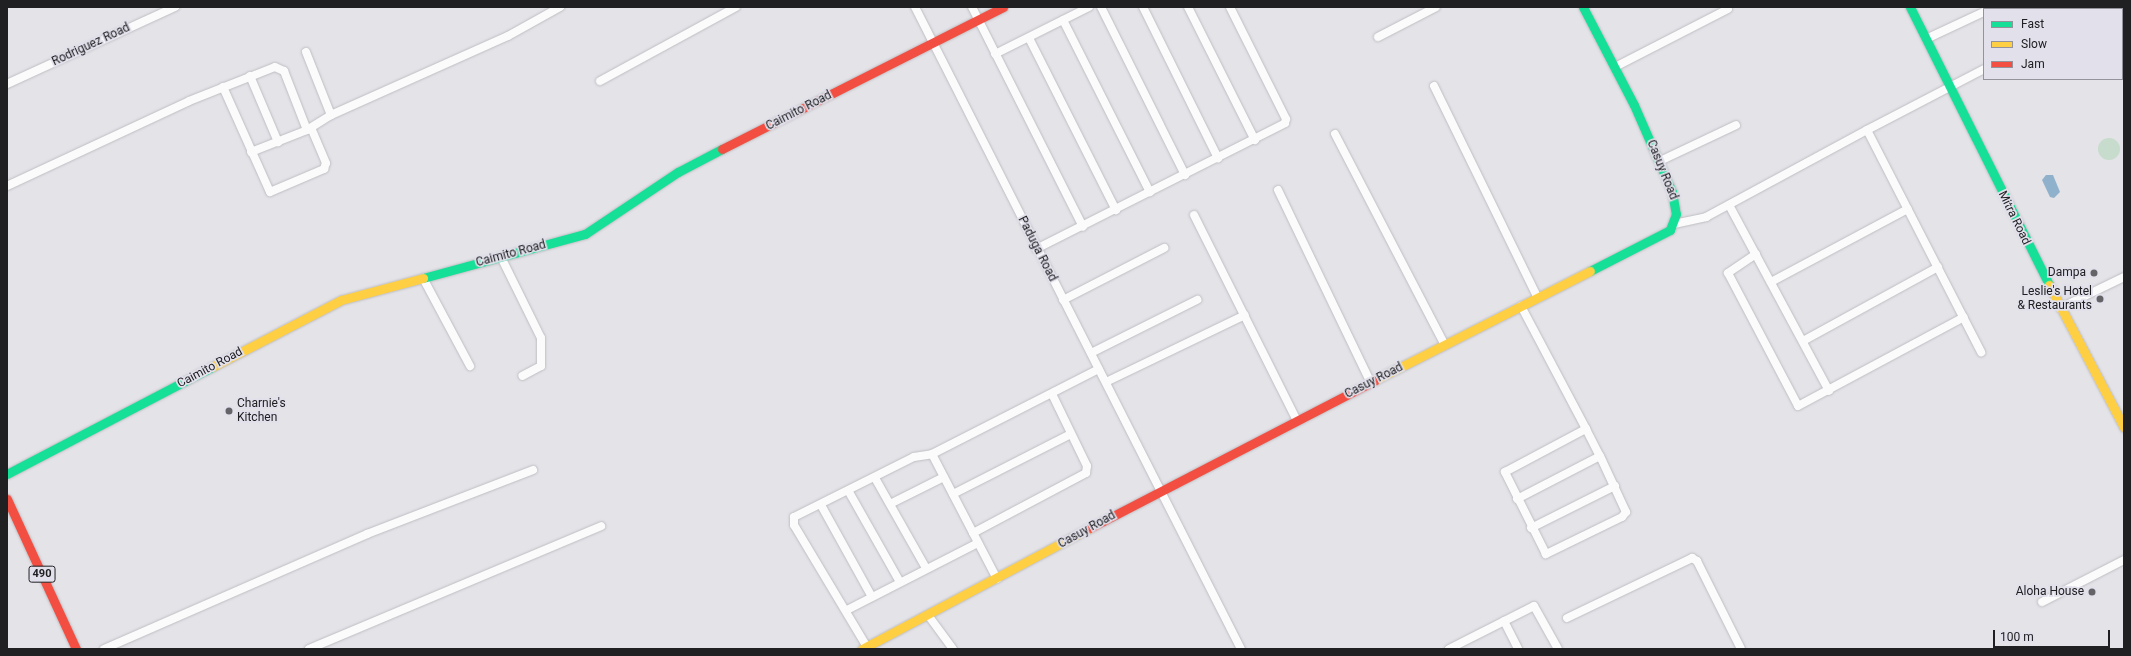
<!DOCTYPE html>
<html>
<head>
<meta charset="utf-8">
<style>
	body { margin:0 }
	#map { position:relative; width:2131px; height:656px; overflow:hidden; background:#e3e3e8; font-family:Roboto,sans-serif }
	div>[style] { position:absolute }
	.green>* { inset:0; background:#c7dccc }
	.round { border-radius:50% }
	.water>* { inset:0; background:#90b1cc }
	.roads { filter:drop-shadow(0 0 1px #bebec2) drop-shadow(0 0 1px #bebec2) }
	.street>* { height:8px; margin:-4px; padding:0 4px; transform-origin:4px; border-radius:4px; background:#fbfbfc }
	.fast>* { height:9px; margin:-4.5px; padding:0 4.5px; transform-origin:4.5px; border-radius:4.5px; background:#16e098 }
	.slow>* { height:9px; margin:-4.5px; padding:0 4.5px; transform-origin:4.5px; border-radius:4.5px; background:#ffcf43 }
	.jam>* { height:9px; margin:-4.5px; padding:0 4.5px; transform-origin:4.5px; border-radius:4.5px; background:#f24e42 }
	.dots>* { width:11px; height:11px; translate:-50% -50%; box-sizing:border-box; border:2px solid #e1e0eb; border-radius:50% }
	span { translate:-50% -50%; white-space:nowrap; text-align:center; line-height:1.15; -webkit-text-stroke:3.5px #e1e0eb; paint-order:stroke }
	.shield-label span { padding:1px 3px; background:#e1e0eb; border:1px solid; border-radius:3px; -webkit-text-stroke-width:0 }
	.shield-label { font-size:11px; color:#202023; font-weight:700 }
	.street-label { font-size:12px; color:#202023 }
	.poi-label { font-size:12px; color:#202023 }
	.right { translate:-100% -50%; text-align:right }
	.left { translate:0 -50%; text-align:left }
	.frame { position:absolute; inset:0; border:8px solid #202023; pointer-events:none }
	.legend { position:absolute; left:1983px; top:8px; width:140px; height:72px; box-sizing:border-box; background:#e1e0eb; border:1px solid #94939b; margin:0; padding:5px 7px; list-style:none; font-size:12px; color:#202023 }
	.legend li { display:flex; align-items:center; gap:8px; height:20px }
	.legend b { width:20px; border:1px solid #94939b }
	.scale { position:absolute; left:1993px; top:630px; width:117px; height:18px; box-sizing:border-box; border:2px solid #202023; border-top:0; padding-left:5px; font-size:12px; line-height:14px; white-space:nowrap; color:#202023; -webkit-text-stroke:3px #e1e0eb; paint-order:stroke }
</style>
</head>
<body>
<div id="map">
	<div class="green">
		<div class="round" style="left:2098px;top:138px;width:22px;height:22px"></div>
	</div>
	<div class="water">
		<div style="clip-path:polygon(2046px 175px,2053px 175px,2060px 192px,2054px 198px,2050px 197px,2042px 180px)"></div>
	</div>
	<div class="roads">
		<div class="street">
			<div style="left:915px;top:7px;width:720px;rotate:63.08deg"></div>
			<div style="left:972px;top:7px;width:246px;rotate:63.2deg"></div>
			<div style="left:1101px;top:7px;width:188px;rotate:63.4deg"></div>
			<div style="left:1143px;top:7px;width:169px;rotate:63.6deg"></div>
			<div style="left:1188px;top:7px;width:149px;rotate:63.3deg"></div>
			<div style="left:2099px;top:7px;width:2px;rotate:63deg"></div>
			<div style="left:1990px;top:9px;width:4px;rotate:-27deg"></div>
			<div style="left:2106px;top:9px;width:4px;rotate:-27deg"></div>
			<div style="left:1063px;top:20px;width:193px;rotate:63.2deg"></div>
			<div style="left:1378px;top:37px;width:65px;rotate:-27.3deg"></div>
			<div style="left:1029px;top:38px;width:193px;rotate:63.2deg"></div>
			<div style="left:1926px;top:39px;width:64px;rotate:-25deg"></div>
			<div style="left:306px;top:52px;width:68px;rotate:68.4deg"></div>
			<div style="left:995px;top:54px;width:105px;rotate:-26.6deg"></div>
			<div style="left:1615px;top:67px;width:127px;rotate:-27.2deg"></div>
			<div style="left:250px;top:76px;width:72px;rotate:67deg"></div>
			<div style="left:600px;top:81px;width:155px;rotate:-28.6deg"></div>
			<div style="left:7px;top:84px;width:185px;rotate:-24.6deg"></div>
			<div style="left:1434px;top:86px;width:236px;rotate:63.9deg"></div>
			<div style="left:223px;top:87px;width:115px;rotate:65.9deg"></div>
			<div style="left:270px;top:192px;width:59px;rotate:-23.1deg"></div>
			<div style="left:324px;top:169px;width:6px;rotate:-72deg"></div>
			<div style="left:326px;top:163px;width:38px;rotate:-113deg"></div>
			<div style="left:1867px;top:130px;width:132px;rotate:-27.5deg"></div>
			<div style="left:1335px;top:134px;width:238px;rotate:62.5deg"></div>
			<div style="left:251px;top:152px;width:60px;rotate:-21.4deg"></div>
			<div style="left:307px;top:130px;width:28px;rotate:-32deg"></div>
			<div style="left:331px;top:115px;width:194px;rotate:-24.1deg"></div>
			<div style="left:508px;top:36px;width:60px;rotate:-29.1deg"></div>
			<div style="left:1660px;top:161px;width:84px;rotate:-25.3deg"></div>
			<div style="left:7px;top:186px;width:201px;rotate:-25deg"></div>
			<div style="left:189px;top:101px;width:92px;rotate:-21.6deg"></div>
			<div style="left:275px;top:67px;width:10px;rotate:24deg"></div>
			<div style="left:284px;top:71px;width:63px;rotate:68.7deg"></div>
			<div style="left:1278px;top:190px;width:214px;rotate:64.3deg"></div>
			<div style="left:1729px;top:205px;width:211px;rotate:61.7deg"></div>
			<div style="left:1194px;top:215px;width:230px;rotate:63.4deg"></div>
			<div style="left:1674px;top:224px;width:33px;rotate:-12deg"></div>
			<div style="left:1706px;top:217px;width:183px;rotate:-28.4deg"></div>
			<div style="left:1867px;top:130px;width:250px;rotate:62.8deg"></div>
			<div style="left:1036px;top:249px;width:279px;rotate:-26.8deg"></div>
			<div style="left:1285px;top:123px;width:4px;rotate:-76deg"></div>
			<div style="left:1286px;top:119px;width:125px;rotate:-116.6deg"></div>
			<div style="left:1756px;top:254px;width:34px;rotate:146deg"></div>
			<div style="left:1728px;top:273px;width:150px;rotate:62.2deg"></div>
			<div style="left:1798px;top:406px;width:188px;rotate:-28.2deg"></div>
			<div style="left:501px;top:257px;width:90px;rotate:63.7deg"></div>
			<div style="left:541px;top:338px;width:28px;rotate:90deg"></div>
			<div style="left:541px;top:366px;width:21px;rotate:152deg"></div>
			<div style="left:423px;top:278px;width:100px;rotate:61.9deg"></div>
			<div style="left:1771px;top:282px;width:155px;rotate:-28.1deg"></div>
			<div style="left:1063px;top:300px;width:114px;rotate:-27.2deg"></div>
			<div style="left:1521px;top:306px;width:139px;rotate:62.1deg"></div>
			<div style="left:1586px;top:429px;width:30px;rotate:63deg"></div>
			<div style="left:1600px;top:456px;width:62px;rotate:65.1deg"></div>
			<div style="left:1626px;top:512px;width:6px;rotate:129deg"></div>
			<div style="left:1622px;top:517px;width:85px;rotate:154deg"></div>
			<div style="left:1546px;top:554px;width:92px;rotate:-116.6deg"></div>
			<div style="left:1505px;top:472px;width:92px;rotate:-28deg"></div>
			<div style="left:2060px;top:308px;width:71px;rotate:-25.8deg"></div>
			<div style="left:1803px;top:341px;width:154px;rotate:-28.7deg"></div>
			<div style="left:1091px;top:353px;width:119px;rotate:-26.6deg"></div>
			<div style="left:1106px;top:382px;width:154px;rotate:-25.7deg"></div>
			<div style="left:932px;top:454px;width:141px;rotate:62.5deg"></div>
			<div style="left:875px;top:478px;width:103px;rotate:60.5deg"></div>
			<div style="left:849px;top:492px;width:103px;rotate:60.5deg"></div>
			<div style="left:953px;top:494px;width:132px;rotate:-27deg"></div>
			<div style="left:1517px;top:499px;width:93px;rotate:-27.4deg"></div>
			<div style="left:890px;top:504px;width:60px;rotate:-26.6deg"></div>
			<div style="left:821px;top:505px;width:105px;rotate:61deg"></div>
			<div style="left:1531px;top:528px;width:94px;rotate:-26.6deg"></div>
			<div style="left:973px;top:533px;width:128px;rotate:-28deg"></div>
			<div style="left:1086px;top:473px;width:7px;rotate:-82deg"></div>
			<div style="left:1087px;top:466px;width:80px;rotate:-115.9deg"></div>
			<div style="left:2042px;top:602px;width:92px;rotate:-27.1deg"></div>
			<div style="left:847px;top:610px;width:147px;rotate:-27.1deg"></div>
			<div style="left:928px;top:615px;width:42px;rotate:53.7deg"></div>
			<div style="left:1567px;top:618px;width:139px;rotate:-25.6deg"></div>
			<div style="left:1692px;top:558px;width:6px;rotate:31deg"></div>
			<div style="left:1697px;top:561px;width:98px;rotate:63.4deg"></div>
			<div style="left:1504px;top:621px;width:31px;rotate:63deg"></div>
			<div style="left:867px;top:647px;width:142px;rotate:-120.9deg"></div>
			<div style="left:794px;top:525px;width:8px;rotate:-90deg"></div>
			<div style="left:794px;top:517px;width:134px;rotate:-26.6deg"></div>
			<div style="left:914px;top:457px;width:18px;rotate:-9deg"></div>
			<div style="left:932px;top:454px;width:187px;rotate:-27deg"></div>
			<div style="left:104px;top:649px;width:287px;rotate:-23.6deg"></div>
			<div style="left:367px;top:534px;width:178px;rotate:-21.1deg"></div>
			<div style="left:309px;top:649px;width:317px;rotate:-22.8deg"></div>
			<div style="left:1449px;top:649px;width:95px;rotate:-26.8deg"></div>
			<div style="left:1534px;top:606px;width:49px;rotate:60.8deg"></div>
		</div>
		<div class="fast">
			<div style="left:1583px;top:7px;width:110px;rotate:62.5deg"></div>
			<div style="left:1634px;top:105px;width:95px;rotate:66.4deg"></div>
			<div style="left:1672px;top:192px;width:22px;rotate:80deg"></div>
			<div style="left:1676px;top:214px;width:17px;rotate:111deg"></div>
			<div style="left:1670px;top:230px;width:90px;rotate:152.9deg"></div>
			<div style="left:1910px;top:7px;width:311px;rotate:63.4deg"></div>
			<div style="left:423px;top:278px;width:168px;rotate:-15.2deg"></div>
			<div style="left:585px;top:234px;width:112px;rotate:-33.7deg"></div>
			<div style="left:678px;top:172px;width:50px;rotate:-27.6deg"></div>
			<div style="left:7px;top:474px;width:231px;rotate:-27.6deg"></div>
		</div>
		<div class="slow">
			<div style="left:2049px;top:285px;width:161px;rotate:62.2deg"></div>
			<div style="left:212px;top:367px;width:145px;rotate:-27.4deg"></div>
			<div style="left:341px;top:300px;width:85px;rotate:-15deg"></div>
			<div style="left:1375px;top:380px;width:241px;rotate:-26.9deg"></div>
			<div style="left:862px;top:649px;width:258px;rotate:-28deg"></div>
		</div>
		<div class="jam">
			<div style="left:722px;top:149px;width:315px;rotate:-26.8deg"></div>
			<div style="left:7px;top:499px;width:165px;rotate:65.3deg"></div>
			<div style="left:1090px;top:528px;width:321px;rotate:-27.4deg"></div>
		</div>
	</div>
	<div class="dots">
		<div style="left:2094px;top:273px;background:#646468"></div>
		<div style="left:2100px;top:299px;background:#646468"></div>
		<div style="left:229px;top:411px;background:#646468"></div>
		<div style="left:2092px;top:592px;background:#646468"></div>
	</div>
	<div class="shield-label">
		<span style="left:42px;top:574px">490</span>
	</div>
	<div class="street-label">
		<span style="left:91px;top:45px;rotate:-25deg">Rodriguez Road</span>
		<span style="left:799px;top:111px;rotate:-27deg">Caimito Road</span>
		<span style="left:1662px;top:170px;rotate:68deg">Casuy Road</span>
		<span style="left:2014px;top:218px;rotate:64deg">Mitra Road</span>
		<span style="left:1037px;top:249px;rotate:63deg">Paduga Road</span>
		<span style="left:511px;top:254px;rotate:-15deg">Caimito Road</span>
		<span style="left:210px;top:368px;rotate:-28deg">Caimito Road</span>
		<span style="left:1374px;top:381px;rotate:-27deg">Casuy Road</span>
		<span style="left:1087px;top:530px;rotate:-29deg">Casuy Road</span>
	</div>
	<div class="poi-label">
		<span class="right" style="left:2086px;top:273px">Dampa</span>
		<span class="right" style="left:2092px;top:299px">Leslie's Hotel<br>&amp; Restaurants</span>
		<span class="left" style="left:237px;top:411px">Charnie's<br>Kitchen</span>
		<span class="right" style="left:2084px;top:592px">Aloha House</span>
	</div>
	<div class="frame"></div>
	<ul class="legend">
	<li><b style="height:5px;background:#16e098"></b>Fast</li>
	<li><b style="height:5px;background:#ffcf43"></b>Slow</li>
	<li><b style="height:5px;background:#f24e42"></b>Jam</li>
	</ul>
	<div class="scale">100 m</div>
</div>
</body>
</html>
